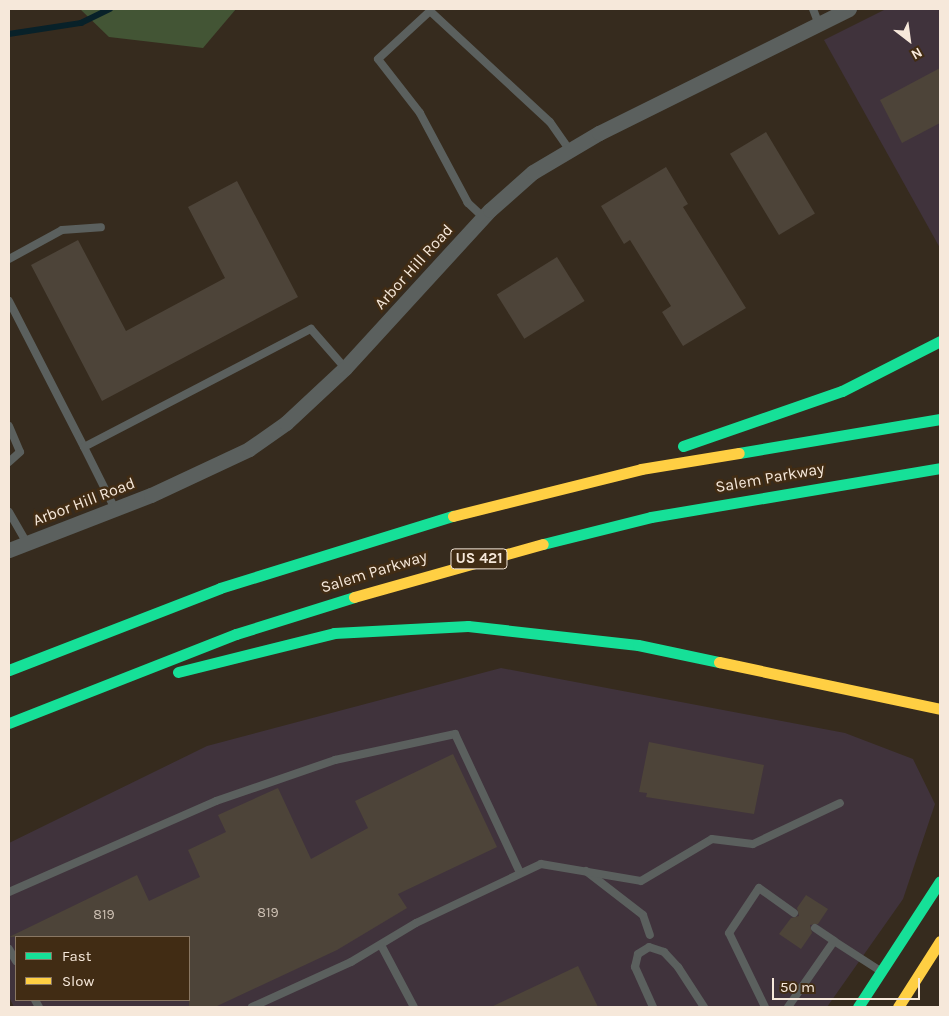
<!DOCTYPE html>
<html>
<head>
<meta charset="utf-8">
<style>
	body { margin:0 }
	#map { position:relative; width:949px; height:1016px; overflow:hidden; background:#362b1e; font-family:Karla,sans-serif }
	div>[style] { position:absolute }
	.commercial>* { inset:0; background:#40333c }
	.green>* { inset:0; background:#435535 }
	.stream>* { height:5.5px; margin:-2.75px; padding:0 2.75px; transform-origin:2.75px; border-radius:2.75px; background:#082129 }
	.building>* { inset:0; background:#4d4439; transform-origin:0 0 }
	.lane>* { height:8px; margin:-4px; padding:0 4px; transform-origin:4px; border-radius:4px; background:#5b605e }
	.street>* { height:15px; margin:-7.5px; padding:0 7.5px; transform-origin:7.5px; border-radius:7.5px; background:#5b605e }
	.fast>* { height:11px; margin:-5.5px; padding:0 5.5px; transform-origin:5.5px; border-radius:5.5px; background:#16e098 }
	.slow>* { height:11px; margin:-5.5px; padding:0 5.5px; transform-origin:5.5px; border-radius:5.5px; background:#ffcf43 }
	span { translate:-50% -50%; white-space:nowrap; text-align:center; line-height:1.15; -webkit-text-stroke:5px #412c14; paint-order:stroke }
	.number-label { font-size:14px; color:#ccbfb2 }
	.number-label span { -webkit-text-stroke-width:0 }
	.shield-label span { padding:1px 4px; background:#412c14; border:1px solid; border-radius:4px; -webkit-text-stroke-width:0 }
	.shield-label { font-size:15px; color:#f6e8da; font-weight:700 }
	.street-label { font-size:16px; color:#f6e8da }
	.frame { position:absolute; inset:0; border:10px solid #f6e8da; pointer-events:none }
	.legend { position:absolute; left:15px; top:936px; width:175px; height:65px; box-sizing:border-box; background:#412c14; border:1px solid #897763; margin:0; padding:6px 9px; list-style:none; font-size:15px; color:#f6e8da }
	.legend li { display:flex; align-items:center; gap:10px; height:25px }
	.legend b { width:25px; border:1px solid #897763 }
	.north { position:absolute; left:884px; top:15px; width:50px; height:50px; -webkit-text-stroke:4px #412c14; paint-order:stroke; rotate:150deg; font-size:14px; font-weight:700; line-height:20px; text-align:center; color:#f6e8da }
	.north::after { content:''; display:block; margin:auto; width:18px; height:22px; background:#f6e8da; clip-path:polygon(50% 0,100% 100%,50% 72%,0 100%) }
	.scale { position:absolute; left:772px; top:978px; width:148px; height:22px; box-sizing:border-box; border:2px solid #f6e8da; border-top:0; padding-left:6px; font-size:15px; line-height:18px; white-space:nowrap; color:#f6e8da; -webkit-text-stroke:4px #412c14; paint-order:stroke }
</style>
</head>
<body>
<div id="map">
	<div class="commercial">
		<div style="clip-path:polygon(886px 9px,940px 9px,940px 248px,824px 40px)"></div>
		<div style="clip-path:polygon(evenodd,501px 668px,845px 733px,913px 759px,935px 804px,903px 899px,827px 1007px,14px 1007px,9px 997px,9px 843px,207px 746px,501px 668px,16px 937px,189px 937px,189px 1000px,16px 1000px,16px 937px)"></div>
	</div>
	<div class="green">
		<div style="clip-path:polygon(80px 9px,236px 9px,203px 48px,109px 37px)"></div>
	</div>
	<div class="stream">
		<div style="left:9px;top:34px;width:73px;rotate:-8.7deg"></div>
		<div style="left:81px;top:23px;width:32px;rotate:-26deg"></div>
	</div>
	<div class="building">
		<div style="clip-path:polygon(940px 68px,940px 123px,902px 143px,880px 100px)"></div>
		<div style="left:766px;top:132px;width:95px;height:42px;rotate:59deg"></div>
		<div style="clip-path:polygon(666px 167px,688px 204px,683px 207px,746px 308px,683px 346px,662px 312px,671px 306px,630px 240px,624px 244px,601px 206px)"></div>
		<div style="clip-path:polygon(237px 181px,298px 297px,102px 401px,31px 265px,78px 240px,126px 331px,225px 278px,188px 207px)"></div>
		<div style="left:557px;top:257px;width:52px;height:71px;rotate:58deg"></div>
		<div style="clip-path:polygon(649px 742px,764px 765px,754px 814px,646px 797px,647px 793px,639px 792px)"></div>
		<div style="clip-path:polygon(453px 754px,497px 847px,398px 894px,407px 908px,337px 950px,215px 1007px,189px 1007px,189px 937px,9px 937px,137px 875px,149px 901px,200px 877px,188px 850px,226px 832px,218px 815px,278px 788px,311px 859px,368px 828px,355px 801px)"></div>
		<div style="clip-path:polygon(806px 895px,828px 909px,818px 924px,810px 925px,812px 933px,801px 949px,779px 934px,791px 918px,799px 916px,797px 908px)"></div>
		<div style="clip-path:polygon(578px 966px,598px 1007px,491px 1007px)"></div>
	</div>
	<div class="lane">
		<div style="left:813px;top:9px;width:17px;rotate:69deg"></div>
		<div style="left:483px;top:217px;width:21px;rotate:-137deg"></div>
		<div style="left:468px;top:203px;width:102px;rotate:-118.1deg"></div>
		<div style="left:420px;top:113px;width:68px;rotate:-127.9deg"></div>
		<div style="left:378px;top:59px;width:71px;rotate:-42.7deg"></div>
		<div style="left:430px;top:11px;width:163px;rotate:42.8deg"></div>
		<div style="left:550px;top:122px;width:35px;rotate:55deg"></div>
		<div style="left:9px;top:259px;width:60px;rotate:-28.7deg"></div>
		<div style="left:62px;top:230px;width:39px;rotate:-4deg"></div>
		<div style="left:9px;top:301px;width:164px;rotate:62.8deg"></div>
		<div style="left:9px;top:426px;width:28px;rotate:67deg"></div>
		<div style="left:20px;top:452px;width:15px;rotate:138deg"></div>
		<div style="left:115px;top:509px;width:69px;rotate:-116.6deg"></div>
		<div style="left:84px;top:447px;width:256px;rotate:-27.5deg"></div>
		<div style="left:311px;top:329px;width:52px;rotate:48.9deg"></div>
		<div style="left:9px;top:512px;width:36px;rotate:60deg"></div>
		<div style="left:586px;top:871px;width:72px;rotate:37.7deg"></div>
		<div style="left:643px;top:915px;width:21px;rotate:71deg"></div>
		<div style="left:9px;top:892px;width:226px;rotate:-23.7deg"></div>
		<div style="left:216px;top:801px;width:126px;rotate:-19deg"></div>
		<div style="left:335px;top:760px;width:123px;rotate:-12.2deg"></div>
		<div style="left:455px;top:734px;width:153px;rotate:64.9deg"></div>
		<div style="left:815px;top:928px;width:23px;rotate:34deg"></div>
		<div style="left:381px;top:945px;width:70px;rotate:62deg"></div>
		<div style="left:9px;top:949px;width:14px;rotate:60deg"></div>
		<div style="left:35px;top:1000px;width:8px;rotate:60deg"></div>
		<div style="left:252px;top:1007px;width:109px;rotate:-24.4deg"></div>
		<div style="left:351px;top:962px;width:76px;rotate:-31deg"></div>
		<div style="left:416px;top:923px;width:138px;rotate:-25.3deg"></div>
		<div style="left:541px;top:864px;width:101px;rotate:9.6deg"></div>
		<div style="left:641px;top:881px;width:82px;rotate:-30.6deg"></div>
		<div style="left:712px;top:839px;width:41px;rotate:7deg"></div>
		<div style="left:753px;top:844px;width:96px;rotate:-25.2deg"></div>
		<div style="left:653px;top:1007px;width:44px;rotate:-114.2deg"></div>
		<div style="left:635px;top:967px;width:13px;rotate:-77deg"></div>
		<div style="left:638px;top:954px;width:13px;rotate:-32deg"></div>
		<div style="left:649px;top:947px;width:16px;rotate:18deg"></div>
		<div style="left:664px;top:952px;width:21px;rotate:47deg"></div>
		<div style="left:678px;top:967px;width:48px;rotate:57deg"></div>
		<div style="left:765px;top:1007px;width:82px;rotate:-115.9deg"></div>
		<div style="left:729px;top:933px;width:54px;rotate:-56.3deg"></div>
		<div style="left:759px;top:888px;width:43px;rotate:35.5deg"></div>
		<div style="left:788px;top:1007px;width:80px;rotate:-55.1deg"></div>
		<div style="left:834px;top:941px;width:54px;rotate:32.8deg"></div>
	</div>
	<div class="street">
		<div style="left:9px;top:550px;width:152px;rotate:-21.2deg"></div>
		<div style="left:151px;top:495px;width:108px;rotate:-25.1deg"></div>
		<div style="left:249px;top:449px;width:45px;rotate:-35.1deg"></div>
		<div style="left:286px;top:423px;width:81px;rotate:-43deg"></div>
		<div style="left:345px;top:368px;width:214px;rotate:-47.5deg"></div>
		<div style="left:490px;top:210px;width:57px;rotate:-41.5deg"></div>
		<div style="left:533px;top:172px;width:77px;rotate:-30.6deg"></div>
		<div style="left:599px;top:133px;width:279px;rotate:-26.4deg"></div>
	</div>
	<div class="fast">
		<div style="left:683px;top:446px;width:168px;rotate:-19.1deg"></div>
		<div style="left:842px;top:391px;width:110px;rotate:-27deg"></div>
		<div style="left:739px;top:453px;width:204px;rotate:-9.6deg"></div>
		<div style="left:543px;top:544px;width:111px;rotate:-14deg"></div>
		<div style="left:651px;top:517px;width:293px;rotate:-9.6deg"></div>
		<div style="left:9px;top:670px;width:226px;rotate:-21.2deg"></div>
		<div style="left:220px;top:588px;width:244px;rotate:-17.2deg"></div>
		<div style="left:178px;top:672px;width:161px;rotate:-14deg"></div>
		<div style="left:334px;top:633px;width:134px;rotate:-3deg"></div>
		<div style="left:468px;top:626px;width:171px;rotate:6.4deg"></div>
		<div style="left:638px;top:645px;width:83px;rotate:11.9deg"></div>
		<div style="left:9px;top:723px;width:244px;rotate:-21.4deg"></div>
		<div style="left:236px;top:634px;width:124px;rotate:-17.4deg"></div>
		<div style="left:858px;top:1007px;width:150px;rotate:-56.9deg"></div>
	</div>
	<div class="slow">
		<div style="left:453px;top:516px;width:194px;rotate:-14deg"></div>
		<div style="left:641px;top:469px;width:99px;rotate:-9.3deg"></div>
		<div style="left:354px;top:597px;width:196px;rotate:-15.7deg"></div>
		<div style="left:719px;top:662px;width:226px;rotate:12deg"></div>
		<div style="left:898px;top:1007px;width:78px;rotate:-57.5deg"></div>
	</div>
	<div class="number-label">
		<span style="left:268px;top:913px">819</span>
		<span style="left:104px;top:915px">819</span>
	</div>
	<div class="shield-label">
		<span style="left:479px;top:559px">US 421</span>
	</div>
	<div class="street-label">
		<span style="left:414px;top:267px;rotate:-48deg">Arbor Hill Road</span>
		<span style="left:770px;top:478px;rotate:-10deg">Salem Parkway</span>
		<span style="left:84px;top:502px;rotate:-21deg">Arbor Hill Road</span>
		<span style="left:374px;top:572px;rotate:-17deg">Salem Parkway</span>
	</div>
	<div class="frame"></div>
	<ul class="legend">
	<li><b style="height:6px;background:#16e098"></b>Fast</li>
	<li><b style="height:6px;background:#ffcf43"></b>Slow</li>
	</ul>
	<div class="north">N</div>
	<div class="scale">50 m</div>
</div>
</body>
</html>
